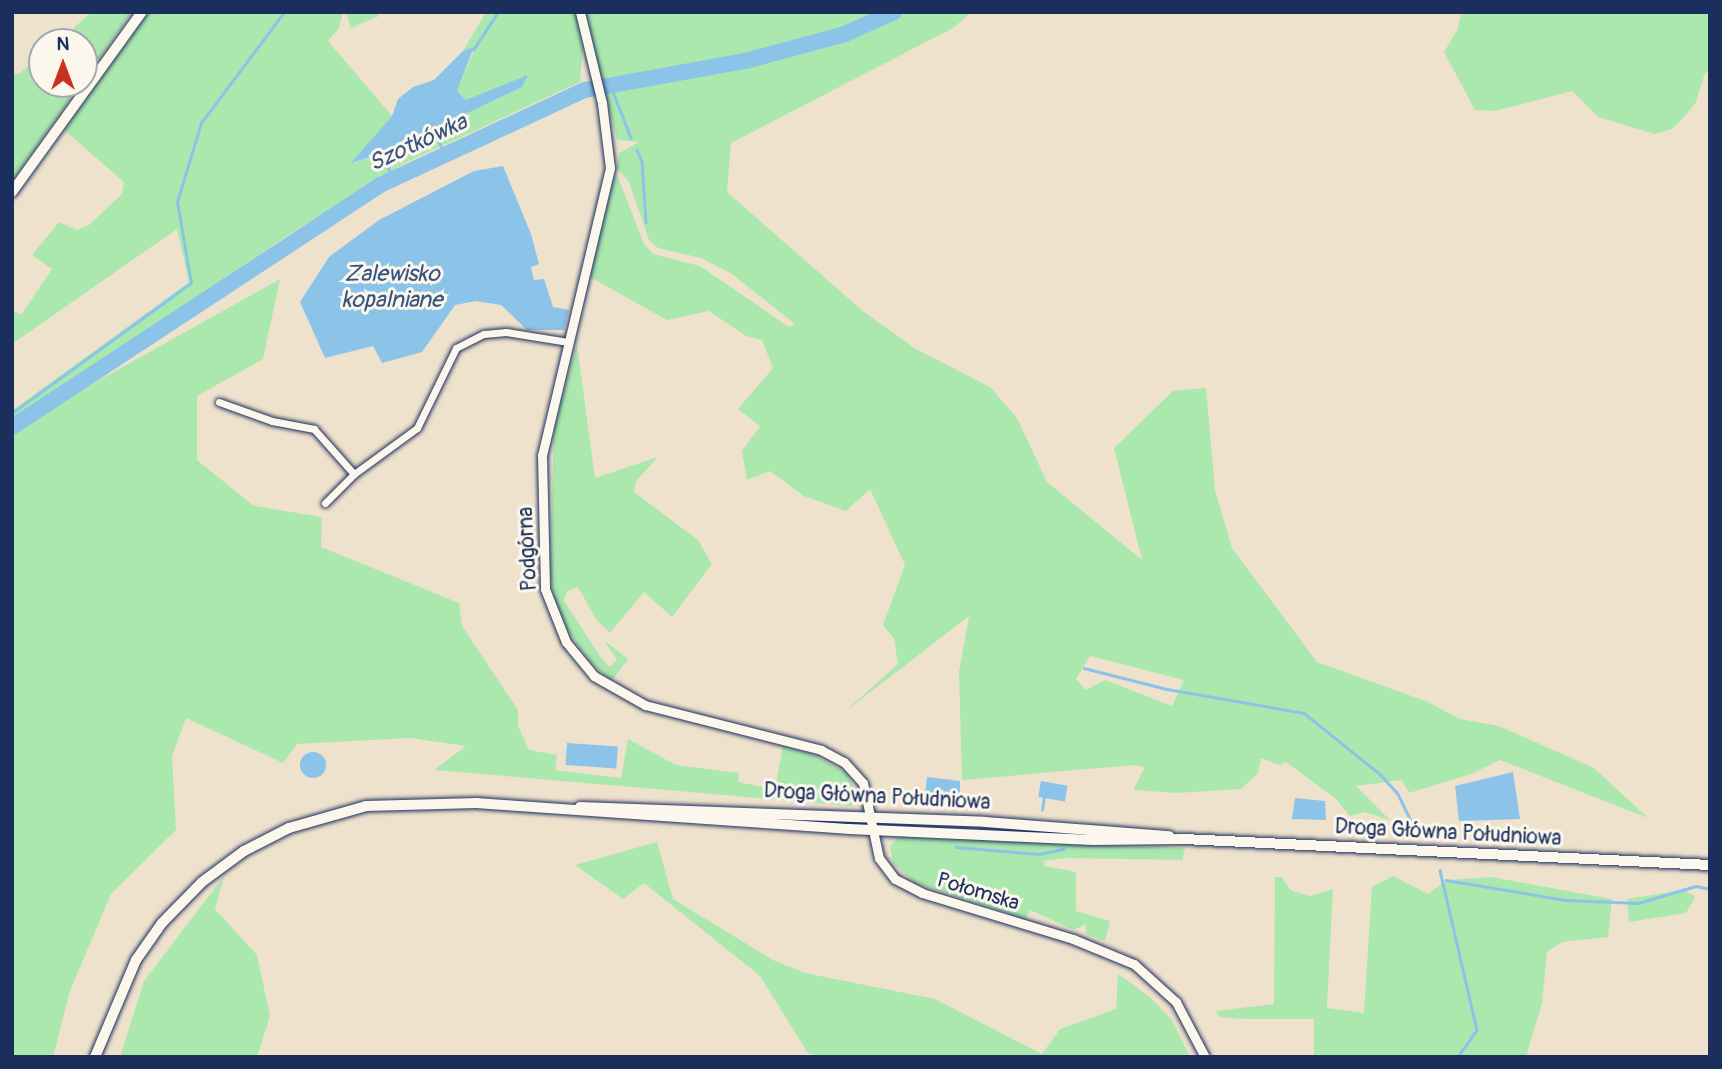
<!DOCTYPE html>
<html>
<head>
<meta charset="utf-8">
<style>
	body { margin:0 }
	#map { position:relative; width:1722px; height:1069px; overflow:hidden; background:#efe2cd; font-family:Pangolin,sans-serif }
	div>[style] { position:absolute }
	.green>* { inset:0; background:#abe8ae }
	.water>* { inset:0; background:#8bc3e9; transform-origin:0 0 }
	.round { border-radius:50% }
	.stream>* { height:2.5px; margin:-1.25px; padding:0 1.25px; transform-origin:1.25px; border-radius:1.25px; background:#8bc3e9 }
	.river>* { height:16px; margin:-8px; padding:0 8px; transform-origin:8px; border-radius:8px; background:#8bc3e9 }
	.roads { filter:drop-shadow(0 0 2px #1b2f5e) drop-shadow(0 0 2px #1b2f5e) }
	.minor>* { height:7px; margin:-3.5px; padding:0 3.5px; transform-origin:3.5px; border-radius:3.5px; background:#fbf7ec }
	.tertiary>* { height:9px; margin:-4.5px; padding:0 4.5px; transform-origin:4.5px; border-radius:4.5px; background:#fbf7ec }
	.secondary>* { height:10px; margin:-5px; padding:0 5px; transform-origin:5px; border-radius:5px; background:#fbf7ec }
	span { translate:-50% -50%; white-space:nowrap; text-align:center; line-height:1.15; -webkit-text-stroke:6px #fbf7ec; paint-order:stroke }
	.street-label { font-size:21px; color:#1b2f5e }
	.water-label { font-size:23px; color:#375481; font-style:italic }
	.frame { position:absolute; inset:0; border:14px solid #1b2f5e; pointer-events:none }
	.north { position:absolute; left:28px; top:28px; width:70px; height:70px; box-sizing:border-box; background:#fbf7ec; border:2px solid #a1a7b3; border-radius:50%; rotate:0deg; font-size:19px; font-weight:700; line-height:28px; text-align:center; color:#1b2f5e }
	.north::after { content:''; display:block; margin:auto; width:24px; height:32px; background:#c8321e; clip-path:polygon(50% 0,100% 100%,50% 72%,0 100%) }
</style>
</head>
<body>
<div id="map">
	<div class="green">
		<div style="clip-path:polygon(92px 12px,132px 12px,84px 80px,84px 42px,57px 42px)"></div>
		<div style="clip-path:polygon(147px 12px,343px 12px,339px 28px,328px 41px,392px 116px,353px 163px,384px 153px,522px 87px,466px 101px,457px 91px,475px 48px,463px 51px,486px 12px,576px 12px,583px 47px,580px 82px,405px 163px,285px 237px,12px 424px,14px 409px,189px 282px,177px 229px,12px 344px,12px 310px,21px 315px,52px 269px,32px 255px,59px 222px,77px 230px,89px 225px,122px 194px,124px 182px,64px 130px)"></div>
		<div style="clip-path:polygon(346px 12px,377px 12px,379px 16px,351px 28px)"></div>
		<div style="clip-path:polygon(evenodd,972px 12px,953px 28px,731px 143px,727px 192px,864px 312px,916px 349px,990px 387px,1017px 418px,1047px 482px,1142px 560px,1114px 448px,1173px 391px,1206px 388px,1215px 490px,1232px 548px,1317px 662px,1428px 702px,1460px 719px,1499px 726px,1594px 768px,1648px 818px,1500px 760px,1471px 774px,1409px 793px,1402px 780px,1356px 786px,1390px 820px,1364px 812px,1350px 816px,1336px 799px,1286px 762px,1279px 765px,1261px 758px,1258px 773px,1241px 789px,1177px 793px,1133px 790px,1145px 767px,1135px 765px,962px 780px,959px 672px,969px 616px,842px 714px,898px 664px,894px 639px,883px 625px,905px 565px,870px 489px,846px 511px,804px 496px,770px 471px,747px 480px,742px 451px,760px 426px,738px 409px,773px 368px,762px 340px,746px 336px,709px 311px,667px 320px,590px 277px,613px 178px,618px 177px,644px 244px,653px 254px,700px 266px,789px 327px,795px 324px,732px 274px,701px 258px,658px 248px,649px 240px,629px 182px,617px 168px,619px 153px,639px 142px,617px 140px,584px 14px,972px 12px,1090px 656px,1184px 680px,1172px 706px,1105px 680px,1086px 690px,1076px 679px,1090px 656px)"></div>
		<div style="clip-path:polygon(1461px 12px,1710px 12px,1710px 71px,1705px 73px,1696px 102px,1685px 116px,1672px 129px,1655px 134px,1598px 117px,1572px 91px,1495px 111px,1475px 110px,1444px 52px,1458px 29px)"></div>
		<div style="clip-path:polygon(42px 55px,42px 84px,81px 84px,12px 181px,12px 73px,19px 74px)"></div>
		<div style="clip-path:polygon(280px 279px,263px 359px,197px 396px,197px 460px,254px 506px,322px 517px,321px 547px,459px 603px,462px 626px,518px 710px,518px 726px,529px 750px,557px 755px,555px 770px,621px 778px,628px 739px,676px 765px,739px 773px,738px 782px,775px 789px,783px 746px,816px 756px,846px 773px,856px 792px,852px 806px,434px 770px,466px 746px,410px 738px,297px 744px,283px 763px,186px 718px,172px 756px,176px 830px,111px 894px,70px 991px,53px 1057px,12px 1057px,12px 435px,33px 417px)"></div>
		<div style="clip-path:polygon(577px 345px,595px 478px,658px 457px,636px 481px,634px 492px,698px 540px,712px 564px,672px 617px,644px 592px,610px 633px,596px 619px,578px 587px,567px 591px,564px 601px,602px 659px,610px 667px,617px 660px,604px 640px,628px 659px,612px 681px,590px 662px,568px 631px,554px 603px,550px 563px,554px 426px)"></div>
		<div style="clip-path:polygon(912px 836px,1068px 844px,1185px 848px,1182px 860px,1066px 858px,1043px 861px,1045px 866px,1076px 872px,1076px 911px,1110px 921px,1105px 941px,1086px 934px,1086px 924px,1074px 930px,1030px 910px,1026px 919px,915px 883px,893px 863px,890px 847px,898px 837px)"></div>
		<div style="clip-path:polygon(657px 842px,673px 899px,773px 960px,805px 973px,935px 999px,1042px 1054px,1060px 1029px,1116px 1009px,1118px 974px,1150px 997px,1172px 1020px,1190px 1057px,821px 1057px,808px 1053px,760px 976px,644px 883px,623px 899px,575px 865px)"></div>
		<div style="clip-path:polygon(224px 876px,215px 909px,257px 955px,270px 1016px,257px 1057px,120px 1057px,144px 981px)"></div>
		<div style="clip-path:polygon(1393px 876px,1428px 894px,1447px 880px,1491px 877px,1612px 899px,1608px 937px,1562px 942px,1547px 952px,1542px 1003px,1526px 1057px,1314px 1057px,1314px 1019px,1243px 1019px,1220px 1017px,1215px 1011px,1274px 1004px,1275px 877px,1282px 877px,1290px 890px,1310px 896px,1333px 889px,1327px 1008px,1364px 1013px,1372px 887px)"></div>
		<div style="clip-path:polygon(1684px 890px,1695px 897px,1686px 913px,1629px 922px,1627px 899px)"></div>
	</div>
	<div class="water">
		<div style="clip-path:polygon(474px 47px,457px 91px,466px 100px,528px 75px,522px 87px,384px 153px,351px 163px,392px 116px,398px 99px,413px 87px,434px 80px,463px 51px)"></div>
		<div style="clip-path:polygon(503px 166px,531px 234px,539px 264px,531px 267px,534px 280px,544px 279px,553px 307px,569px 310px,564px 330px,527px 330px,501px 305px,476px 301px,455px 305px,422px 352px,382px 363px,373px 346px,325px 358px,300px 302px,329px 257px,379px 220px,474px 171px)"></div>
		<div style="left:567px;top:743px;width:51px;height:22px;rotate:4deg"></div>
		<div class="round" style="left:300px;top:752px;width:26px;height:26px"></div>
		<div style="clip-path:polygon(1513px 772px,1520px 819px,1459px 821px,1455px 786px)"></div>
		<div style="clip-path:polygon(927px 777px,960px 781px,960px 795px,925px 797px)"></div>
		<div style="left:1041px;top:781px;width:27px;height:16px;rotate:10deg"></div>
		<div style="clip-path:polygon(1295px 798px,1325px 801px,1326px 820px,1292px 819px)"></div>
	</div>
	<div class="stream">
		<div style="left:473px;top:50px;width:45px;rotate:-56.7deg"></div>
		<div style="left:610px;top:84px;width:58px;rotate:68.7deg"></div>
		<div style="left:434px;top:127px;width:30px;rotate:70deg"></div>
		<div style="left:637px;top:150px;width:12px;rotate:66deg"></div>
		<div style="left:642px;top:161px;width:61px;rotate:86.2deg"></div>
		<div style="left:384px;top:153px;width:27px;rotate:73deg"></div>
		<div style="left:12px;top:413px;width:221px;rotate:-36deg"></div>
		<div style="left:191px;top:283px;width:82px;rotate:-99.8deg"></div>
		<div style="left:177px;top:202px;width:83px;rotate:-73.1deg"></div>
		<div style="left:201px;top:123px;width:139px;rotate:-53.2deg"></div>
		<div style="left:1084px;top:668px;width:86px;rotate:14.2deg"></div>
		<div style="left:1167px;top:689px;width:139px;rotate:9.9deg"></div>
		<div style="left:1304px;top:713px;width:99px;rotate:38.8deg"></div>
		<div style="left:1381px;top:775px;width:25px;rotate:48deg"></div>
		<div style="left:1398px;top:794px;width:41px;rotate:64.1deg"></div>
		<div style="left:956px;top:796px;width:11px;rotate:68deg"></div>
		<div style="left:1042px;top:810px;width:13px;rotate:-81deg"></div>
		<div style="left:956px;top:847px;width:83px;rotate:4.8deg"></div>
		<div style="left:1039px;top:854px;width:25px;rotate:-12deg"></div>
		<div style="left:1440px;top:870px;width:164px;rotate:77deg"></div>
		<div style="left:1477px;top:1030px;width:33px;rotate:125deg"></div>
		<div style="left:1446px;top:880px;width:121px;rotate:9.5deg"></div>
		<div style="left:1565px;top:900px;width:73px;rotate:2.4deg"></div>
		<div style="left:1638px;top:903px;width:60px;rotate:-16.3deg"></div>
		<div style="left:1696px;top:886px;width:14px;rotate:12deg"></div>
	</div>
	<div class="river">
		<div style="left:12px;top:427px;width:440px;rotate:-33.3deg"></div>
		<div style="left:380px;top:185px;width:226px;rotate:-24.9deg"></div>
		<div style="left:585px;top:90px;width:163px;rotate:-10.3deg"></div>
		<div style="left:745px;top:61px;width:104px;rotate:-15.1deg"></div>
		<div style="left:845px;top:34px;width:54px;rotate:-24.2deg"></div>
	</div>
	<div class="roads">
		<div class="minor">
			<div style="left:219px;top:402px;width:56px;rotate:19.7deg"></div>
			<div style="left:272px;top:421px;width:43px;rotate:10.8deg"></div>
			<div style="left:314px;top:429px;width:60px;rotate:48.4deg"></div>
			<div style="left:325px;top:503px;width:41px;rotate:-45deg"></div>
			<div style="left:354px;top:474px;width:78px;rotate:-36.1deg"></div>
			<div style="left:417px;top:428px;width:89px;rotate:-64deg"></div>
			<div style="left:456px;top:348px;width:31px;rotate:-27deg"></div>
			<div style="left:484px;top:334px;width:22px;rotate:-5deg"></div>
			<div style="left:506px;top:332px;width:63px;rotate:9.2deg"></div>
		</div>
		<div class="tertiary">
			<div style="left:580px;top:12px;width:94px;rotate:76.4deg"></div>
			<div style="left:602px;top:103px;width:65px;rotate:83deg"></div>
			<div style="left:610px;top:168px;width:295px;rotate:103.3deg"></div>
			<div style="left:542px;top:455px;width:134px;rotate:88.7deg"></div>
			<div style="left:545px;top:589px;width:57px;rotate:68.4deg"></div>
			<div style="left:566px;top:642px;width:44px;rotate:50.5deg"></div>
			<div style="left:594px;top:676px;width:59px;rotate:29.6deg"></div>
			<div style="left:645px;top:705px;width:182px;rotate:14.3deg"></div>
			<div style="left:821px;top:750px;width:26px;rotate:28deg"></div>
			<div style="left:844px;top:762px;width:28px;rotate:48deg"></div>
			<div style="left:863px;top:783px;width:77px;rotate:78deg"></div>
			<div style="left:879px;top:858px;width:26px;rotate:53deg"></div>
			<div style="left:895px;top:879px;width:30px;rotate:27deg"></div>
			<div style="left:922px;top:893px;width:158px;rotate:16.9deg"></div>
			<div style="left:1073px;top:939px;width:66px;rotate:22.3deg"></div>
			<div style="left:1134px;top:964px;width:57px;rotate:42.1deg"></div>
			<div style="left:1176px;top:1002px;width:62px;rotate:62.2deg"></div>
		</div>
		<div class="secondary">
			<div style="left:12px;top:192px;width:222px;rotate:-54.2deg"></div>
			<div style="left:580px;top:807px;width:405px;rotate:2.1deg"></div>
			<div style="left:985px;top:822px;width:185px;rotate:4.4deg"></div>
			<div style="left:95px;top:1057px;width:105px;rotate:-67.1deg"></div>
			<div style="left:136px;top:960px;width:45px;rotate:-54.9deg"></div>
			<div style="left:162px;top:923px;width:57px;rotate:-45.7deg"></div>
			<div style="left:202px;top:882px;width:52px;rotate:-36.4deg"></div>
			<div style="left:244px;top:851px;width:51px;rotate:-27.1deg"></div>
			<div style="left:289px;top:828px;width:80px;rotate:-15.9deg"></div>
			<div style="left:366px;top:806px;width:111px;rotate:-1.5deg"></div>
			<div style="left:477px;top:803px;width:373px;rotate:4deg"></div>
			<div style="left:849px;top:829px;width:244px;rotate:2.6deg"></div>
			<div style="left:1093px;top:840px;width:91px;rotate:-0.6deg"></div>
			<div style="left:1184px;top:839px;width:527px;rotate:2.83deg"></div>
		</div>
	</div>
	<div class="street-label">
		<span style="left:528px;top:549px;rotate:-93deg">Podgórna</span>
		<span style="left:877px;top:797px;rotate:3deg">Droga Główna Południowa</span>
		<span style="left:1448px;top:833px;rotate:3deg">Droga Główna Południowa</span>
		<span style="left:978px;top:892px;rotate:17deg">Połomska</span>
	</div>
	<div class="water-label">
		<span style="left:418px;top:143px;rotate:-25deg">Szotkówka</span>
		<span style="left:392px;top:287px">Zalewisko<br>kopalniane</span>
	</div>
	<div class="frame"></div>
	<div class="north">N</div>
</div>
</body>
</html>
